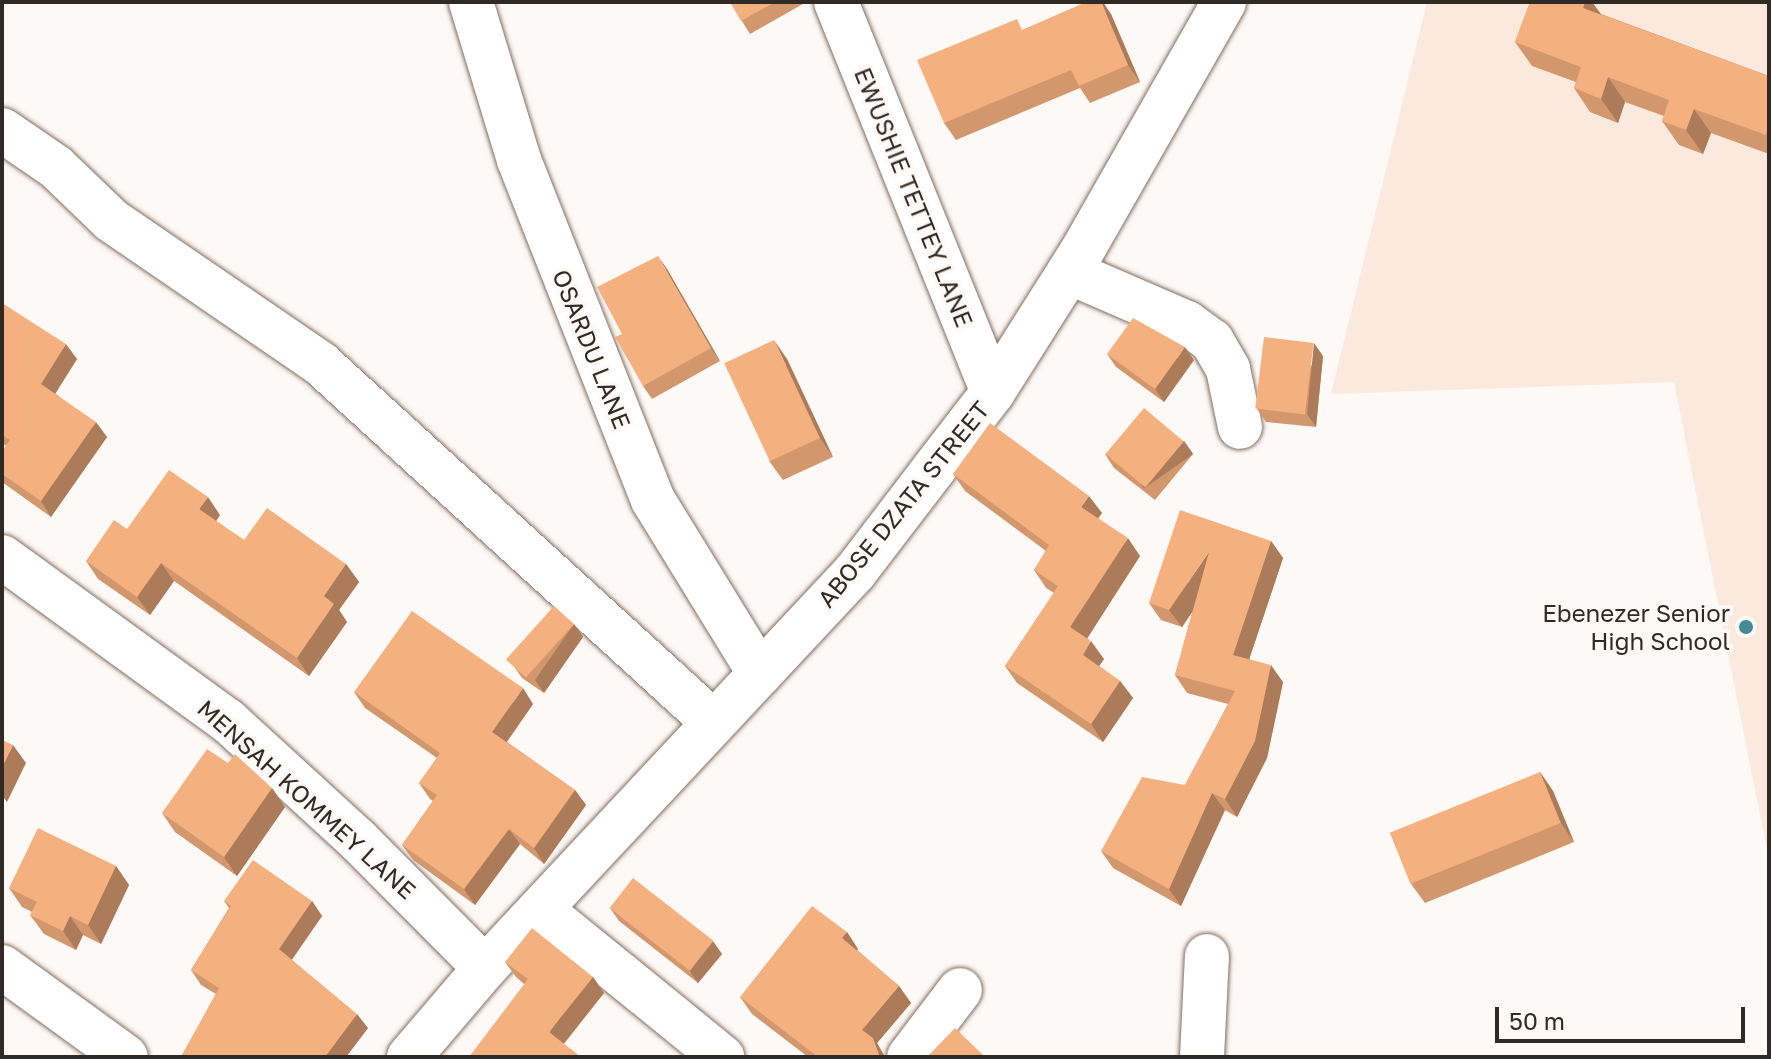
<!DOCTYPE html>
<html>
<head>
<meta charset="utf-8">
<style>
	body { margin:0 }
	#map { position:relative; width:1771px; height:1059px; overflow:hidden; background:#fdf9f6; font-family:"Golos Text",sans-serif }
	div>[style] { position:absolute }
	.built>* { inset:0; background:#fbe9dd }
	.roads { filter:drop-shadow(0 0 2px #826f61) drop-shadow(0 0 2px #826f61) }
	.minor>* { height:44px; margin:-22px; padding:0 22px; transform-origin:22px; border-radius:22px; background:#fff }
	.wall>* { inset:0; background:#d3976d }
	.shaded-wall>* { inset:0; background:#ac7b59; transform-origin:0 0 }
	.building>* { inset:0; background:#f5b07f; transform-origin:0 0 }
	.dots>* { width:22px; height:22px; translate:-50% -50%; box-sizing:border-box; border:4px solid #fdf9f6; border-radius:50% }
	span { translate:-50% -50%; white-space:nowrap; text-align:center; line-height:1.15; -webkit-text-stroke:7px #fdf9f6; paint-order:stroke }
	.street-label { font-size:24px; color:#312923 }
	.poi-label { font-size:24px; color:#312923 }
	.right { translate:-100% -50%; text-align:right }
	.frame { position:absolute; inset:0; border:4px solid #312923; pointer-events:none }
	.scale { position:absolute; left:1495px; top:1007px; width:250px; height:36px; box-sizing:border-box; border:4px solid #312923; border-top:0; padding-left:10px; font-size:24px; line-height:28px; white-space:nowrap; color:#312923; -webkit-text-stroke:6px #fdf9f6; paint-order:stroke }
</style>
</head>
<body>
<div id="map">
	<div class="built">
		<div style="clip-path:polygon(1427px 2px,1769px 2px,1769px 860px,1674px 382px,1331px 394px)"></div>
	</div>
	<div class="roads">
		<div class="minor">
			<div style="left:471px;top:2px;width:165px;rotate:73.1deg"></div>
			<div style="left:519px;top:160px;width:365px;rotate:68.5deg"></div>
			<div style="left:653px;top:500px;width:204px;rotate:58.4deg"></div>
			<div style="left:836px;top:2px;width:420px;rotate:68.1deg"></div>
			<div style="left:2px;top:130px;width:65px;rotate:34.4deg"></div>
			<div style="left:56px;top:167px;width:76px;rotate:43.9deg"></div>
			<div style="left:111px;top:220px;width:255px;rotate:34.4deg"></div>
			<div style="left:321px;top:364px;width:529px;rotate:42.4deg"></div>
			<div style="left:1069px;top:272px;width:129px;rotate:23.4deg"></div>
			<div style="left:1187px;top:323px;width:31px;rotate:36deg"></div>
			<div style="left:1212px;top:341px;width:32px;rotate:60deg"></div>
			<div style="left:1228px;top:369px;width:59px;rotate:78.3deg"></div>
			<div style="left:2px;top:557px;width:279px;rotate:36deg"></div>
			<div style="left:228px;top:721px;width:176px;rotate:42.5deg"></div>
			<div style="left:358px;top:840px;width:180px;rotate:45.2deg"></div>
			<div style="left:540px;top:909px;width:235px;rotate:39.1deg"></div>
			<div style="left:2px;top:967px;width:153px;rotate:36deg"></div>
			<div style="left:409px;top:1057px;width:117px;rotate:-49.5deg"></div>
			<div style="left:485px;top:968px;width:542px;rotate:-46.94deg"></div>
			<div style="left:855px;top:572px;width:128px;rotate:-52.6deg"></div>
			<div style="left:933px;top:470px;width:98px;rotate:-52.4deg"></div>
			<div style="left:993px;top:392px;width:165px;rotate:-57.7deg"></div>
			<div style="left:1081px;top:253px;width:289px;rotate:-60.3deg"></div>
			<div style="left:909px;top:1057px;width:84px;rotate:-52.7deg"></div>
			<div style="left:1202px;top:1057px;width:101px;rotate:-87.2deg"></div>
		</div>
	</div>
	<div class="wall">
		<div style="clip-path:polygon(730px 2px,802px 2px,803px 4px,750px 34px)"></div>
		<div style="clip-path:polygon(1530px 2px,1592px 2px,1601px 14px,1769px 76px,1769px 154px,1711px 133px,1703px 154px,1679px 145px,1662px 121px,1664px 116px,1625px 102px,1618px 123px,1590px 112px,1574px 88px,1576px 82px,1532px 66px,1515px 42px)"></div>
		<div style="clip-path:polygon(1111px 14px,1140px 82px,1090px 103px,1080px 88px,956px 140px,944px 123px,1024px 29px)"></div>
		<div style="clip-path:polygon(667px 269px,720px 361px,652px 399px,643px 386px,622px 334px)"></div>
		<div style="clip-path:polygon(2px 303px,77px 359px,55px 393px,107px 437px,51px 517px,2px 482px,6px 446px,2px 443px)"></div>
		<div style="clip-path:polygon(1107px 354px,1194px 360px,1164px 402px,1116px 367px)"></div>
		<div style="clip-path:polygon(1323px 356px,1316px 427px,1266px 422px,1257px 409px)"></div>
		<div style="clip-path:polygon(787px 359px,833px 457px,783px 480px,769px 461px)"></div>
		<div style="clip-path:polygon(1184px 441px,1193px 454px,1155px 500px,1114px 468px,1105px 454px)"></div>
		<div style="clip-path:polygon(953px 474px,1102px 513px,1098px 518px,1140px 556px,1087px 638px,1104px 659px,1099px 666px,1120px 681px,1133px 698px,1103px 742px,1017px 683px,1005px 666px,1054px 593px,1046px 588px,1034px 570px,1046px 551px,965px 491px)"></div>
		<div style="clip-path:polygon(220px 515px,216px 521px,244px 540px,346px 564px,359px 582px,339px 610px,347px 622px,309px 676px,174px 581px,150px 615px,98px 579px,86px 561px,127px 529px)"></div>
		<div style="clip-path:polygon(1271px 541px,1283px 558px,1249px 659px,1283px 682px,1267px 758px,1237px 817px,1225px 810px,1181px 906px,1113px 868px,1101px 851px,1185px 785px,1228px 704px,1187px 693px,1175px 675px,1193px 610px,1182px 627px,1161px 620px,1149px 603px)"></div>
		<div style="clip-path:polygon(574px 624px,583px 637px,544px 693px,522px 678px,513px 665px)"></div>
		<div style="clip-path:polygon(354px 692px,533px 704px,507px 742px,575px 790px,586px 805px,544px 864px,520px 844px,475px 905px,413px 860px,402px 845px,433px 801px,430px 799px,419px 783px,437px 758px,365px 708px)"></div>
		<div style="clip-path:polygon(1540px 772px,1553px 791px,1574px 842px,1425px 903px,1411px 884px)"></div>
		<div style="clip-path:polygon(272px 788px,285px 807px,237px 876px,175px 832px,162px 813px)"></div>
		<div style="clip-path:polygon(116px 866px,129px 885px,101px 944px,83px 935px,76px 950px,44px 934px,30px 915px,32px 912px,22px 907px,9px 888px)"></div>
		<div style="clip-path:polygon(224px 901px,312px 901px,322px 916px,292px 960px,368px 1028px,346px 1057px,181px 1057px,216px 994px,201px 985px,191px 970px,229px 908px)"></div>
		<div style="clip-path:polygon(610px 908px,722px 954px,698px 983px,619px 921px)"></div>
		<div style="clip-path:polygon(847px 932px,858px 949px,857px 950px,899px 986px,911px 1003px,877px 1043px,885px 1057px,808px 1057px,752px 1014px,740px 997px)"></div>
		<div style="clip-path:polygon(505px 962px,593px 977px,604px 993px,564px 1044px,524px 984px,516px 977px)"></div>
	</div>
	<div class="shaded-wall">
		<div style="clip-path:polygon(1101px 2px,1103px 2px,1111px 14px,1140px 82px,1128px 65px)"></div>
		<div style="clip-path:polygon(1585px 2px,1592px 2px,1604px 19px,1583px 8px)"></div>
		<div style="clip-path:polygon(1608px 77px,1625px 102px,1618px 123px,1601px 99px)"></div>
		<div style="clip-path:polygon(1694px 109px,1711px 133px,1703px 154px,1686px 130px)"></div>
		<div style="clip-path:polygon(658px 256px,667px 269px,720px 361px,711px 348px)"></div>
		<div style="clip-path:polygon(774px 340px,787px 359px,833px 457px,820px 438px)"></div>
		<div style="clip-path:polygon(1314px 343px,1323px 356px,1316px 427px,1307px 414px)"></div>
		<div style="clip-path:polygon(66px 344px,77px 359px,52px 399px,41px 384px)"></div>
		<div style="clip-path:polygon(1185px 347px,1194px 360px,1164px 402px,1155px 389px)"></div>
		<div style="clip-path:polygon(96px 422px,107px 437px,51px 517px,41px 501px)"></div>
		<div style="left:1184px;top:441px;width:16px;height:60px;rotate:55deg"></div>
		<div style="clip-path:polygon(1089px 496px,1102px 513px,1093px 525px,1081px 507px)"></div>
		<div style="clip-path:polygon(208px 497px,220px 515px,212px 527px,199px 509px)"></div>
		<div style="clip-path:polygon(1128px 538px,1140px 556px,1083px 645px,1070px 627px)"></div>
		<div style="clip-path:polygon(1271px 541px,1283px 558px,1245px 672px,1233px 655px)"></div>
		<div style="clip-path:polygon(1209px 552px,1222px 569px,1182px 627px,1169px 610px)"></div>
		<div style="clip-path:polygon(161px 563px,174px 581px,150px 615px,137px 597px)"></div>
		<div style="clip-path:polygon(346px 564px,359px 582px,339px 610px,347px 622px,309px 676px,297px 658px,324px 596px)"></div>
		<div style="clip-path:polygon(574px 624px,583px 637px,544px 693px,535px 680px)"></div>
		<div style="clip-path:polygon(1091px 641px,1104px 659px,1095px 672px,1083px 655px)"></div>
		<div style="clip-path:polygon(1271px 665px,1283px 682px,1267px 758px,1237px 817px,1225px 799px)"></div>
		<div style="clip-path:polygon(1120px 681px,1133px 698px,1103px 742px,1091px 724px)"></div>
		<div style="clip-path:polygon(523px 688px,533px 704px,503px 747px,492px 732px)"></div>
		<div style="clip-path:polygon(13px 745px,26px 763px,7px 802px,2px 795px,2px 767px)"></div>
		<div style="clip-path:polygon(1540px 772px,1553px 791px,1574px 842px,1561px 823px)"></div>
		<div style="clip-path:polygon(272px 788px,285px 807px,237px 876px,224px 857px)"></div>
		<div style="clip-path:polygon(575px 790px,586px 805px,544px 864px,534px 848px)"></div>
		<div style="clip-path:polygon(1212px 793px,1225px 810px,1181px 906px,1169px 889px)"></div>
		<div style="clip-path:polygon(509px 829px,520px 844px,475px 905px,464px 889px)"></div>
		<div style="clip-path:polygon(116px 866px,129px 885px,101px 944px,88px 925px)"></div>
		<div style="clip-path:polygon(312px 901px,322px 916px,289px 963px,279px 949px)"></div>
		<div style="clip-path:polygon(70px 916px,83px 935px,76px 950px,63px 931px)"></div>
		<div style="clip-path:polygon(847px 932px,858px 949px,854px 954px,842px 938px)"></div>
		<div style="clip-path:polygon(713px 941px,722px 954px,698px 983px,689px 970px)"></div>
		<div style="clip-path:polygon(593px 977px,604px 993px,560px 1048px,549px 1032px)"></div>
		<div style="clip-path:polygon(899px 986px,911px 1003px,877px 1043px,885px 1057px,880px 1057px,862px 1030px)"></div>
		<div style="clip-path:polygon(357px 1014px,368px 1028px,346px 1057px,325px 1057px)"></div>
	</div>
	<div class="building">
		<div style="clip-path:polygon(730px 2px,775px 2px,741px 21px)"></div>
		<div style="clip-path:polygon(1086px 2px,1101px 2px,1128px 65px,1079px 86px,1071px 70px,944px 123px,917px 60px,1017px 19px,1022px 30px)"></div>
		<div style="clip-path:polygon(1530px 2px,1585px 2px,1583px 8px,1769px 76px,1769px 126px,1766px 135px,1694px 109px,1686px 130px,1662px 121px,1669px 100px,1608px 77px,1601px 99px,1574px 88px,1581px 67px,1515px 42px)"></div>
		<div style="clip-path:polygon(658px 256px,711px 348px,643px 386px,615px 337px,622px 334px,597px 287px)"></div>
		<div style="clip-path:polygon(2px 303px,66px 344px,41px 384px,96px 422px,41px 501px,2px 474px,2px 451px,10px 440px,2px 435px)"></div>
		<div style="clip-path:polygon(1133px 318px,1185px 347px,1155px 389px,1107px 354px)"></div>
		<div style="left:1264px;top:337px;width:50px;height:72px;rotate:7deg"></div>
		<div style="left:774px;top:340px;width:108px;height:55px;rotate:65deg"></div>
		<div style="left:1144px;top:408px;width:52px;height:60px;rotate:40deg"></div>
		<div style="clip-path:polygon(990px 423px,1089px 496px,1081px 507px,1128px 538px,1070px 627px,1091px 641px,1083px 655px,1120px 681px,1091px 724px,1005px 666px,1058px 586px,1034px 570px,1049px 545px,953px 474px)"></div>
		<div style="clip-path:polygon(169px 470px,208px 497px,199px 509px,244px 540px,267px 508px,346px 564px,324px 596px,334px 604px,297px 658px,161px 563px,137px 597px,86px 561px,114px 520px,127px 529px)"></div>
		<div style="clip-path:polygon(1180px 510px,1271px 541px,1233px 655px,1271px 665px,1255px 741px,1225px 799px,1212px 793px,1169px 889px,1101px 851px,1142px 777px,1185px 785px,1235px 691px,1175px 675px,1209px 552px,1169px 610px,1149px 603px)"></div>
		<div style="left:554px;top:606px;width:27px;height:72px;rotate:42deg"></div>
		<div style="clip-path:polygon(412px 611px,523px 688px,492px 732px,575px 790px,534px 848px,509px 829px,464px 889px,402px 845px,437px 795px,419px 783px,440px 753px,354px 692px)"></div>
		<div style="clip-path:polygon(2px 740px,13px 745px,2px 767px)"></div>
		<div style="clip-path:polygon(207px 749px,228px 763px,235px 754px,272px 788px,224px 857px,162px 813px)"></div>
		<div style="left:1540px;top:772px;width:55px;height:162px;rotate:68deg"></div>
		<div style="clip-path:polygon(38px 828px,116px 866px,88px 925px,70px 916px,63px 931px,30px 915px,37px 902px,9px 888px)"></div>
		<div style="clip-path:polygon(253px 860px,312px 901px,279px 949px,357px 1014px,325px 1057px,181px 1057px,219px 988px,191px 970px,231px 906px,224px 901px)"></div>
		<div style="left:633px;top:878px;width:102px;height:38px;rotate:38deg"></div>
		<div style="clip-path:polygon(812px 906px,847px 932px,842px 938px,899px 986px,862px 1030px,873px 1038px,880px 1057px,818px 1057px,740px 997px)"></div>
		<div style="clip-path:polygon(532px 928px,593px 977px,549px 1032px,581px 1057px,469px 1057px,528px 979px,505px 962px)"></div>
		<div style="clip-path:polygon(955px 1028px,985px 1057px,927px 1057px)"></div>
	</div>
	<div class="dots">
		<div style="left:1746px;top:627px;background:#458b95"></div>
	</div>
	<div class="street-label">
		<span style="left:914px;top:197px;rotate:68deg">EWUSHIE TETTEY LANE</span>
		<span style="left:592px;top:349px;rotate:68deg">OSARDU LANE</span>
		<span style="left:903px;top:504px;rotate:-51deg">ABOSE DZATA STREET</span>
		<span style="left:307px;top:799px;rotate:42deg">MENSAH KOMMEY LANE</span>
	</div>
	<div class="poi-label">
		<span class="right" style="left:1730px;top:627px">Ebenezer Senior<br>High School</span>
	</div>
	<div class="frame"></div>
	<div class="scale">50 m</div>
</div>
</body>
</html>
